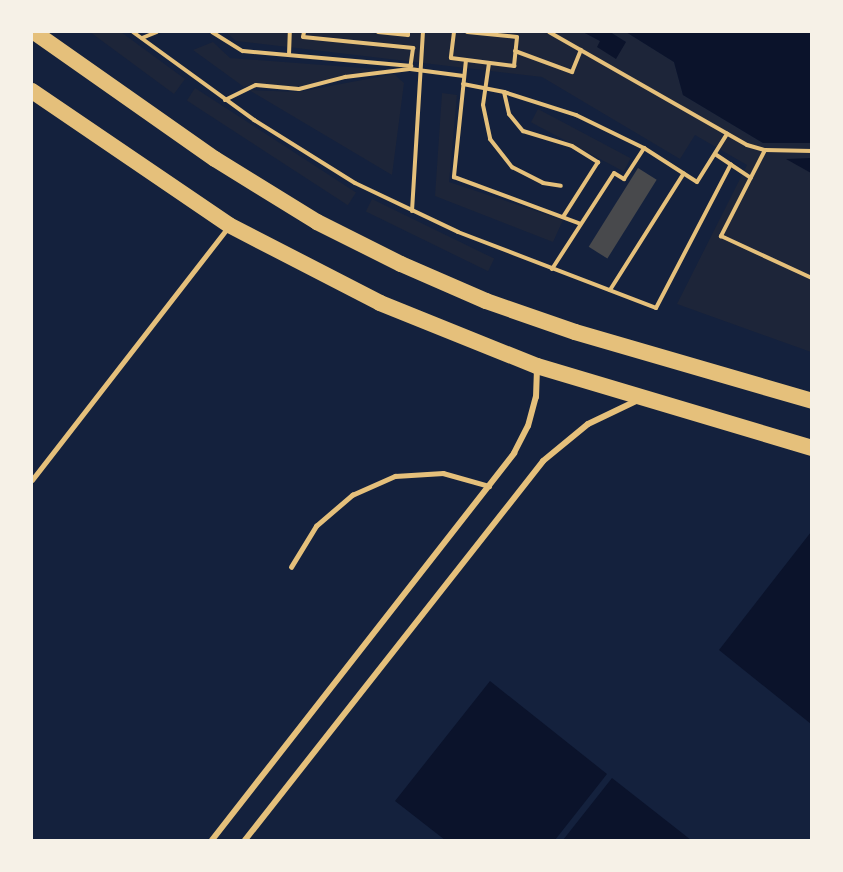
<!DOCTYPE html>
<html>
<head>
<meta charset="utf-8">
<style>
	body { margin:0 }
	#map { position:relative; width:843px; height:872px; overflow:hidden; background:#14213d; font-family:Raleway,sans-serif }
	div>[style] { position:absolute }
	.green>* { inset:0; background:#1d2539; transform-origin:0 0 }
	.water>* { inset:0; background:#0b132b }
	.building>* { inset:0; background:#48494c; transform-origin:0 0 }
	.path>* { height:4px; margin:-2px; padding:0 2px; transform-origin:2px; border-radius:2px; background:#e5c07b }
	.service>* { height:4.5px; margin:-2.25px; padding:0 2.25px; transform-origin:2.25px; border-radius:2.25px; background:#e5c07b }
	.minor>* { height:6px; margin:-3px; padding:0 3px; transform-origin:3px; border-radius:3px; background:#e5c07b }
	.trunk>* { height:16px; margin:-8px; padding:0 8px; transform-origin:8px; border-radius:8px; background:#e5c07b }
	span { translate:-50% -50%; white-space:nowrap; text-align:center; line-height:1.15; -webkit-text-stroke:4.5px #f6f1e7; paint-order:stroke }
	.frame { position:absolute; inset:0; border:33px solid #f6f1e7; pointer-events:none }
</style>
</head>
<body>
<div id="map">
	<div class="green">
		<div style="clip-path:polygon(90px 32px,121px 32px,185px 79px,174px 94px)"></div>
		<div style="clip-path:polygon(226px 32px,583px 32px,600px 41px,626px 42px,610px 32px,626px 32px,674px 62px,683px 95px,763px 143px,811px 143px,811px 352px,677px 304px,747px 165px,695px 135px,680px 159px,542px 77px,236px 41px)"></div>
		<div style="clip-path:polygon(213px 42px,230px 58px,389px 70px,296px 87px,257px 83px,244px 87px,193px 50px)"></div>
		<div style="clip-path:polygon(394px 74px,404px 83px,392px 175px,249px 90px,298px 92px)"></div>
		<div style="left:195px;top:88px;width:192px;height:15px;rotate:33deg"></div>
		<div style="clip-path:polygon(442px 93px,457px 95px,449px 182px,563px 220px,553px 242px,435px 196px)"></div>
		<div style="left:538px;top:109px;width:105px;height:15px;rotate:28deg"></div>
		<div style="left:372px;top:199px;width:136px;height:14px;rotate:26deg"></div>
	</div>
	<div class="water">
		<div style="clip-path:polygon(583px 32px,610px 32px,626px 42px,616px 59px,597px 47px,600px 41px)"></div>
		<div style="clip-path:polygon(626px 32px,811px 32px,811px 143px,763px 143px,683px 95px,674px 62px)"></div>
		<div style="clip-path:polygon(811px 158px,811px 173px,786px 159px)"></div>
		<div style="clip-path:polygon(811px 532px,811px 724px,719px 650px)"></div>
		<div style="clip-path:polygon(490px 681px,607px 774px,555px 840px,445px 840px,395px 801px)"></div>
		<div style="clip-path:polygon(612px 778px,691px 840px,563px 840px)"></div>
	</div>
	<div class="building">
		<div style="left:638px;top:168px;width:22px;height:93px;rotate:32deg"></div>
	</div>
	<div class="path">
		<div style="left:133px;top:32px;width:150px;rotate:36deg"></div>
		<div style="left:254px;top:120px;width:119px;rotate:32deg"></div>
		<div style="left:355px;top:183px;width:114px;rotate:25.4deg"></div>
		<div style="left:458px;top:232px;width:212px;rotate:21deg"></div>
		<div style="left:656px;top:308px;width:162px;rotate:-62.5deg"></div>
		<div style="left:212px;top:32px;width:36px;rotate:32deg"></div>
		<div style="left:243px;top:51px;width:169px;rotate:5.1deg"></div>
		<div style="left:304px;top:32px;width:5px;rotate:101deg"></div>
		<div style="left:303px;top:37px;width:111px;rotate:5.7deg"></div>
		<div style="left:413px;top:48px;width:21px;rotate:98deg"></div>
		<div style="left:410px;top:69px;width:54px;rotate:7.4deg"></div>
		<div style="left:378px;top:32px;width:30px;rotate:6deg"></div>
		<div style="left:408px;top:35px;width:3px;rotate:-90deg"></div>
		<div style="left:454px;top:32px;width:26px;rotate:97deg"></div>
		<div style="left:451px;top:58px;width:64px;rotate:7.2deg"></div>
		<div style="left:514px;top:66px;width:29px;rotate:-84deg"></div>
		<div style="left:517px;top:37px;width:50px;rotate:-174.3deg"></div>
		<div style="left:549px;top:32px;width:228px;rotate:29.7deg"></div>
		<div style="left:747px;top:145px;width:19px;rotate:16deg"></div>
		<div style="left:765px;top:150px;width:47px;rotate:1.2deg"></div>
		<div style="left:142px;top:38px;width:16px;rotate:-22deg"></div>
		<div style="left:515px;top:51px;width:61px;rotate:20.2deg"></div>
		<div style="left:572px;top:72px;width:24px;rotate:-68deg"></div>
		<div style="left:289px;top:55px;width:23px;rotate:-88deg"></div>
		<div style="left:466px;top:60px;width:118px;rotate:95.9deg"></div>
		<div style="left:454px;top:177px;width:135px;rotate:20.3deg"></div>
		<div style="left:489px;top:63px;width:42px;rotate:98.1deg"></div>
		<div style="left:483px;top:105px;width:35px;rotate:78deg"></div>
		<div style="left:490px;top:139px;width:36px;rotate:52deg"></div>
		<div style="left:512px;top:167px;width:35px;rotate:27deg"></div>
		<div style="left:543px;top:183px;width:18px;rotate:9deg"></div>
		<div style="left:463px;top:84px;width:42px;rotate:11deg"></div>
		<div style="left:504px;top:92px;width:76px;rotate:17.7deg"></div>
		<div style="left:576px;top:115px;width:76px;rotate:25.9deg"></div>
		<div style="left:644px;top:148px;width:63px;rotate:32.7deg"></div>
		<div style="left:697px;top:182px;width:57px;rotate:-58deg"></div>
		<div style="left:504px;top:92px;width:23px;rotate:77deg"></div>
		<div style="left:509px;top:114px;width:22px;rotate:51deg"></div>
		<div style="left:523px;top:131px;width:51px;rotate:17deg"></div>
		<div style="left:572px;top:146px;width:31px;rotate:32deg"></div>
		<div style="left:598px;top:162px;width:65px;rotate:122.5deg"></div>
		<div style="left:225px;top:100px;width:34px;rotate:-26deg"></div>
		<div style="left:256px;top:85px;width:43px;rotate:5.3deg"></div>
		<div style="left:299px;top:89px;width:48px;rotate:-14.6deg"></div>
		<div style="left:345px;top:77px;width:65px;rotate:-7deg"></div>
		<div style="left:765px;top:150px;width:97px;rotate:117.1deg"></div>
		<div style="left:721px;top:236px;width:100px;rotate:24.8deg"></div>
		<div style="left:715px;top:154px;width:43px;rotate:33.7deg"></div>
		<div style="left:412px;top:211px;width:179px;rotate:-86.5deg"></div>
		<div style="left:552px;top:269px;width:114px;rotate:-57.1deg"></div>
		<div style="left:614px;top:173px;width:12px;rotate:31deg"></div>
		<div style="left:624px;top:179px;width:37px;rotate:-57deg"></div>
		<div style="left:610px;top:290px;width:138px;rotate:-57.7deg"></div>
	</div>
	<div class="service">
		<div style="left:32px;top:480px;width:320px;rotate:-52.2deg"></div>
		<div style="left:291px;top:567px;width:48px;rotate:-58.6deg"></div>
		<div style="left:316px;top:526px;width:48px;rotate:-40.7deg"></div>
		<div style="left:352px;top:495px;width:47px;rotate:-23.8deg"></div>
		<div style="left:395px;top:476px;width:48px;rotate:-3.6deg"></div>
		<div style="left:443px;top:473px;width:48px;rotate:15.8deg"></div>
	</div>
	<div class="minor">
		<div style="left:212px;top:840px;width:491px;rotate:-52deg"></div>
		<div style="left:514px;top:453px;width:30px;rotate:-63deg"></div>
		<div style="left:528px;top:426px;width:30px;rotate:-75deg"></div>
		<div style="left:536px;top:397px;width:30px;rotate:-88deg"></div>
		<div style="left:245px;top:840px;width:482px;rotate:-51.8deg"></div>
		<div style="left:543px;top:461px;width:58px;rotate:-39.4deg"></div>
		<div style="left:588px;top:424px;width:55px;rotate:-25.6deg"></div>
	</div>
	<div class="trunk">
		<div style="left:34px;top:32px;width:221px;rotate:35.1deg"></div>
		<div style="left:215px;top:159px;width:120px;rotate:31.7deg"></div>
		<div style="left:317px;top:222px;width:94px;rotate:26.6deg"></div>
		<div style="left:401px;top:264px;width:93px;rotate:23.5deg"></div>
		<div style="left:486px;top:301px;width:94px;rotate:19.2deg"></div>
		<div style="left:575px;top:332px;width:247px;rotate:16.2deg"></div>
		<div style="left:32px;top:91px;width:238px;rotate:34.2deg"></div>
		<div style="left:229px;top:225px;width:170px;rotate:27.3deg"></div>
		<div style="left:380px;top:303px;width:169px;rotate:21.9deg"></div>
		<div style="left:537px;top:366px;width:287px;rotate:16.6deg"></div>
	</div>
	<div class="frame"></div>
</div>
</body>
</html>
